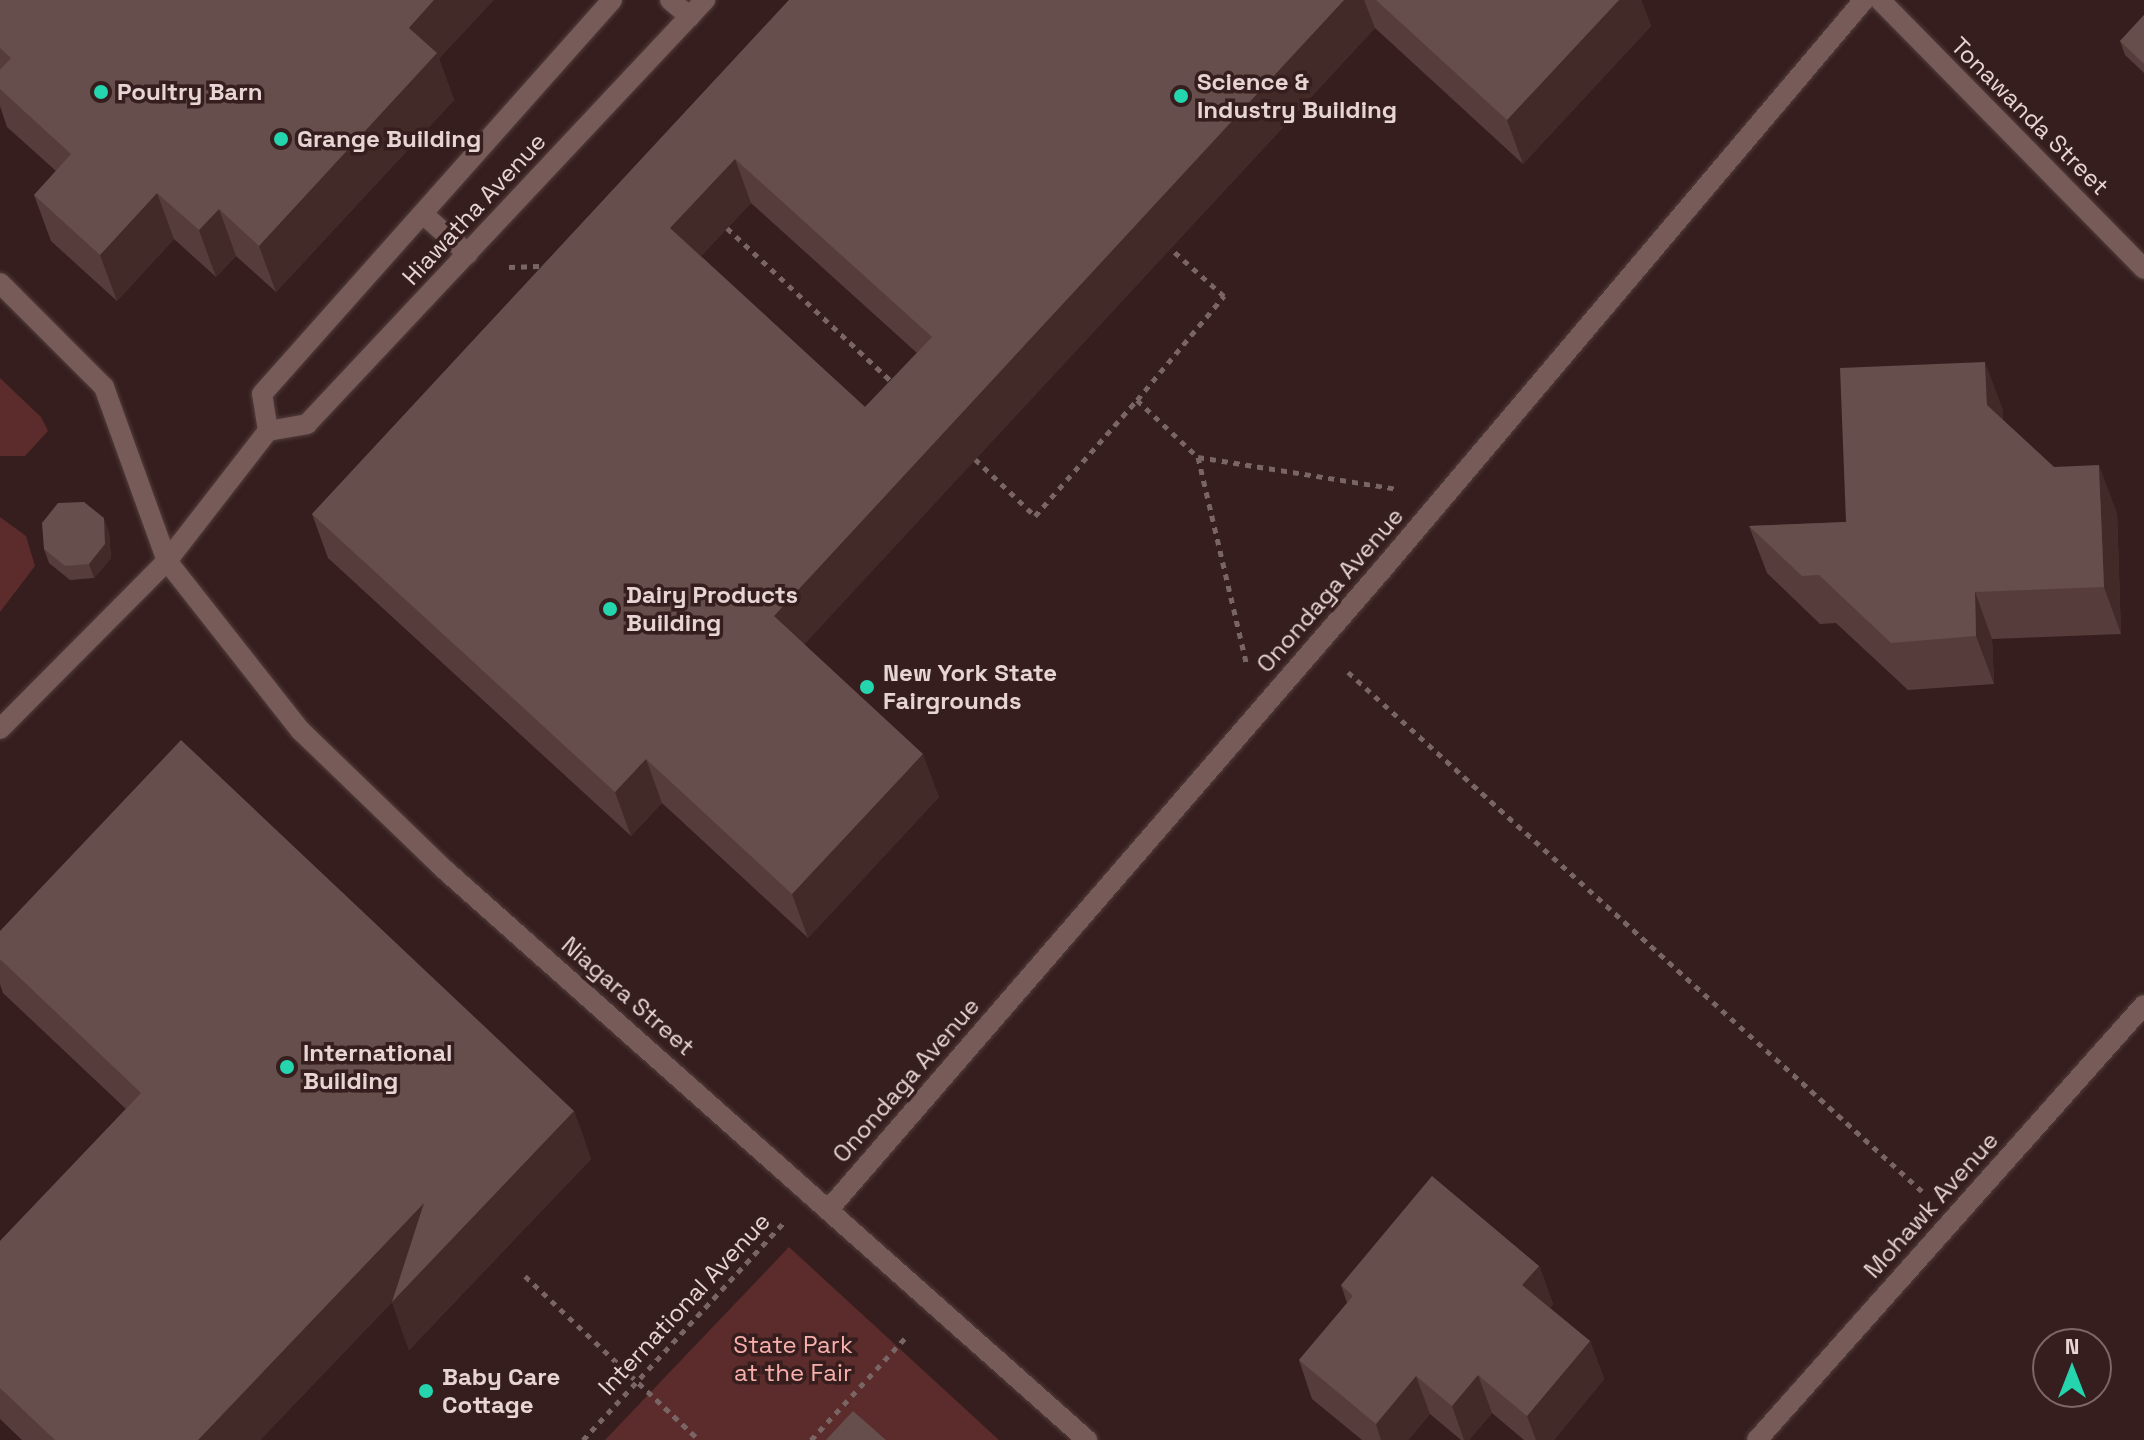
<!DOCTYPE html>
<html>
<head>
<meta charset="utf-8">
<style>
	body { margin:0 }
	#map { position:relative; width:2144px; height:1440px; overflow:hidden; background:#351e1d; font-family:"Space Grotesk",sans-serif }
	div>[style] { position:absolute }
	.green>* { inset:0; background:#5b2c2b }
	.path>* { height:5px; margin-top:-2.5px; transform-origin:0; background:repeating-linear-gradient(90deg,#796564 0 6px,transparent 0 12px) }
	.roads { filter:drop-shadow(0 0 2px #513d3c) drop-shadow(0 0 2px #513d3c) }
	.lane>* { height:20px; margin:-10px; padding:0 10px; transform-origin:10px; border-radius:10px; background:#775b59 }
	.wall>* { inset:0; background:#563d3b }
	.shaded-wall>* { inset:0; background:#422a28 }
	.building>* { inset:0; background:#654e4c }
	.dots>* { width:22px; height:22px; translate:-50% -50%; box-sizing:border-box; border:4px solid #351e1d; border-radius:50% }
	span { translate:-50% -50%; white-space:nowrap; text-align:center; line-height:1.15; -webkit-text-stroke:7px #351e1d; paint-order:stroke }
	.poi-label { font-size:24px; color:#e6d5d4; font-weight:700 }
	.left { translate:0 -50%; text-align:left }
	.street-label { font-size:24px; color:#e6d5d4 }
	.park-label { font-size:24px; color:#f9b0ac }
	.north { position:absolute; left:2032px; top:1328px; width:80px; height:80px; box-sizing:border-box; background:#351e1d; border:2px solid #7c6766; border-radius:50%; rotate:0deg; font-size:22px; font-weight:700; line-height:32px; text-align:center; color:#e6d5d4 }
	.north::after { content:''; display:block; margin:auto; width:28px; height:36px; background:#25d5ae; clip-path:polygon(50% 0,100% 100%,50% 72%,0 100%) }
</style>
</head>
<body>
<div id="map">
	<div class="green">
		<div style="clip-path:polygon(0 378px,41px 417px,48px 431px,25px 456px,0 456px)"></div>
		<div style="clip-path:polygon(0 517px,26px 536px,35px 566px,0 612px)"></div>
		<div style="clip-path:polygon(789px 1247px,999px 1440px,605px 1440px)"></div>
	</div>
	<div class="path">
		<div style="left:727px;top:228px;width:227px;rotate:43deg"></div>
		<div style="left:509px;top:267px;width:38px;rotate:-2deg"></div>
		<div style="left:1137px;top:400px;width:136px;rotate:-50.1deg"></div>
		<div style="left:1224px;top:296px;width:72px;rotate:-138.4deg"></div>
		<div style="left:1198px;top:457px;width:203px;rotate:9.1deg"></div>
		<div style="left:975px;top:459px;width:83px;rotate:43.5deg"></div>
		<div style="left:1035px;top:516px;width:154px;rotate:-48.7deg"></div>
		<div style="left:1137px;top:400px;width:83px;rotate:43.1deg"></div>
		<div style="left:1198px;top:457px;width:215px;rotate:76.8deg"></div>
		<div style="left:1348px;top:672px;width:778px;rotate:42.13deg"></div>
		<div style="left:525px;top:1276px;width:239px;rotate:43.3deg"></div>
		<div style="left:583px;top:1440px;width:295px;rotate:-47.3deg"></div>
		<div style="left:811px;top:1440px;width:143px;rotate:-47.3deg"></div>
	</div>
	<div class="roads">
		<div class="lane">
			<div style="left:670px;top:0;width:26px;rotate:40deg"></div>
			<div style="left:1880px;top:0;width:377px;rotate:45.5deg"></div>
			<div style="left:423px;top:214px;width:60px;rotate:41.6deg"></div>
			<div style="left:0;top:283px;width:147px;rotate:45deg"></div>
			<div style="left:104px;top:387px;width:185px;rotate:70.1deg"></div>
			<div style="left:167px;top:561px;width:216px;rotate:51.8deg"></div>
			<div style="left:301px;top:731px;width:200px;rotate:44deg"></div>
			<div style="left:445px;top:870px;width:859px;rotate:41.6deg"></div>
			<div style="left:268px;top:431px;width:37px;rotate:-99deg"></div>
			<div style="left:262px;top:394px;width:527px;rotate:-48.38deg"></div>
			<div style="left:0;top:729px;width:237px;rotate:-45.2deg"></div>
			<div style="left:167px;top:561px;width:165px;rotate:-52.2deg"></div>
			<div style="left:268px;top:431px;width:40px;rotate:-10deg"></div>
			<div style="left:307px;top:424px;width:582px;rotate:-46.81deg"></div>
			<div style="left:829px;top:1209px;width:845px;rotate:-49.13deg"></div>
			<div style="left:1382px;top:570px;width:746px;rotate:-49.78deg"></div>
			<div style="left:1757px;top:1440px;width:582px;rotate:-48.34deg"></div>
		</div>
	</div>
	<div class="wall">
		<div style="clip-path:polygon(0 0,439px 59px,454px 100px,276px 292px,236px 256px,216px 277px,174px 239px,117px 301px,51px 241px,34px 195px,56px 171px,7px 127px,0 106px)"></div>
		<div style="clip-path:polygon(evenodd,789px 0,1641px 0,1651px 26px,1523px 164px,1375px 28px,804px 644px,939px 797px,808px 938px,662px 803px,631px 836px,328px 558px,312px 514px,789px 0,751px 203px,917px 353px,865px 407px,701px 256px,751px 203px)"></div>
		<div style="clip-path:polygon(2144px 15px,2144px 73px,2125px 55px,2120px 41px)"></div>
		<div style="clip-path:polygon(2003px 410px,2003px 420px,2054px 467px,2117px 513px,2121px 634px,1992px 639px,1994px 684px,1908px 690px,1836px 623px,1820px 624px,1767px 573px,1749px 526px,1846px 522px)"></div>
		<div style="clip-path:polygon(109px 532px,111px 558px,94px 578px,70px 580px,49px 563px,44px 549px)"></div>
		<div style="clip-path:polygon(0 931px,574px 1111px,591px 1159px,409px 1350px,392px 1302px,260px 1440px,22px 1440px,0 1419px,0 1241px,126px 1109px,3px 993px,0 984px)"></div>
		<div style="clip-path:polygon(1539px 1266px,1553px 1304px,1550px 1308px,1590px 1341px,1604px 1379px,1554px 1440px,1524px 1440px,1492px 1413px,1469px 1440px,1461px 1440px,1430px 1414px,1408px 1440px,1362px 1440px,1312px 1399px,1299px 1360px,1347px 1303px,1341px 1285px)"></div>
	</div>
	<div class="shaded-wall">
		<div style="clip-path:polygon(434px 0,494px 0,439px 59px,454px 100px,276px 292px,259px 246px,409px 28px)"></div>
		<div style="clip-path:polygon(1344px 0,1364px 0,1375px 28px,790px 660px,774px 616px)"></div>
		<div style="clip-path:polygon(1619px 0,1641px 0,1651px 26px,1523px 164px,1507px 120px)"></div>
		<div style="clip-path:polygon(735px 159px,751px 203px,686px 272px,670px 228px)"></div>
		<div style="clip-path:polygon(157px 193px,174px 239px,117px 301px,100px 255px)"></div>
		<div style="clip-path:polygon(219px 209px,236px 256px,216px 277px,199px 230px)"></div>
		<div style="clip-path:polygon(1985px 362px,2003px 410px,2004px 452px,1987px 405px)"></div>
		<div style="clip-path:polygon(2099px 465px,2117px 513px,2121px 634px,2104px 587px)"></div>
		<div style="clip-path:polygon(104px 518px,109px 532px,111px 558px,94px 578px,89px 564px)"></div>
		<div style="clip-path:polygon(1975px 592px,1992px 639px,1994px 684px,1976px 636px)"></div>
		<div style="clip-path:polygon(923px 754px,939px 797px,808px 938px,792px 894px)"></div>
		<div style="clip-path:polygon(646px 759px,662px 803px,631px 836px,615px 792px)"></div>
		<div style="clip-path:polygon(574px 1111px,591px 1159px,409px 1350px,392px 1302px,260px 1440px,198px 1440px,424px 1203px)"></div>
		<div style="clip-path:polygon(1539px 1266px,1553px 1304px,1536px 1324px,1522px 1285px)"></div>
		<div style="clip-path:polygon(1590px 1341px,1604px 1379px,1554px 1440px,1536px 1440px,1527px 1416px)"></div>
		<div style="clip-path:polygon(1478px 1375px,1492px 1413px,1469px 1440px,1464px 1440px,1452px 1406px)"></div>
		<div style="clip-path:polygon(1416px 1376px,1430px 1414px,1408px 1440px,1381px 1440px,1376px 1424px)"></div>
	</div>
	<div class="building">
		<div style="clip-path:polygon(0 0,434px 0,409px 28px,437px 53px,259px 246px,219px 209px,199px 230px,157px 193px,100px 255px,34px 195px,71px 154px,0 89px,0 70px,11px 58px,0 48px)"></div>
		<div style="clip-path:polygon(evenodd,789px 0,1344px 0,774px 616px,923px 754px,792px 894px,646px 759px,615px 792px,312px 514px,789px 0,735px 159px,932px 337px,865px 407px,670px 228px,735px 159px)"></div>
		<div style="clip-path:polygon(1376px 0,1619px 0,1507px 120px)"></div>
		<div style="clip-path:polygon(2144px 15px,2144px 64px,2120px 41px)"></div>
		<div style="clip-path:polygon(1985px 362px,1987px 405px,2054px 467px,2099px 465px,2104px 587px,1975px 592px,1976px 636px,1891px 643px,1819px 575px,1802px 576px,1749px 526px,1846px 522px,1840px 368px)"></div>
		<div style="clip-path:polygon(84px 502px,104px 518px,105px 544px,89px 564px,65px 566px,44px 549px,42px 523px,58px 503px)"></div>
		<div style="clip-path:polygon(181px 740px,574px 1111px,392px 1302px,424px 1203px,198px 1440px,55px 1440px,0 1388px,0 1241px,141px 1093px,0 959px,0 931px)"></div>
		<div style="clip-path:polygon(1432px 1176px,1539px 1266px,1522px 1285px,1590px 1341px,1527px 1416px,1478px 1375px,1452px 1406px,1416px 1376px,1376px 1424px,1299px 1360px,1353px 1296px,1341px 1285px)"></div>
		<div style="clip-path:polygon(853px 1411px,886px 1440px,826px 1440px)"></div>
	</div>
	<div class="dots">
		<div style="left:101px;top:92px;background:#25d5ae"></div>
		<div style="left:1181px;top:96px;background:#25d5ae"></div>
		<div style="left:281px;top:139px;background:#25d5ae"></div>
		<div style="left:610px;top:609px;background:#25d5ae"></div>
		<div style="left:867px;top:687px;background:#25d5ae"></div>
		<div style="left:287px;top:1067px;background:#25d5ae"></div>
		<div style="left:426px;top:1391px;background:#25d5ae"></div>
	</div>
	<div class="poi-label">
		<span class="left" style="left:1197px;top:96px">Science &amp;<br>Industry Building</span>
		<span class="left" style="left:117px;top:92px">Poultry Barn</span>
		<span class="left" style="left:297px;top:139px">Grange Building</span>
		<span class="left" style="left:626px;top:609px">Dairy Products<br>Building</span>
		<span class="left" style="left:883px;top:687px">New York State<br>Fairgrounds</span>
		<span class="left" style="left:303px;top:1067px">International<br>Building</span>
		<span class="left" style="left:442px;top:1391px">Baby Care<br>Cottage</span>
	</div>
	<div class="street-label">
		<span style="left:2030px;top:116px;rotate:45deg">Tonawanda Street</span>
		<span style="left:474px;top:209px;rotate:-47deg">Hiawatha Avenue</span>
		<span style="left:1330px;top:590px;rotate:-49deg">Onondaga Avenue</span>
		<span style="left:628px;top:996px;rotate:41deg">Niagara Street</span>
		<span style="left:906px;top:1080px;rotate:-49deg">Onondaga Avenue</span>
		<span style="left:1931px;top:1205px;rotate:-48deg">Mohawk Avenue</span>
		<span style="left:684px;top:1304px;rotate:-47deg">International Avenue</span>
	</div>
	<div class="park-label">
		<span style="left:793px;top:1359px">State Park<br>at the Fair</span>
	</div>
	<div class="north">N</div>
</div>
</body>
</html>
